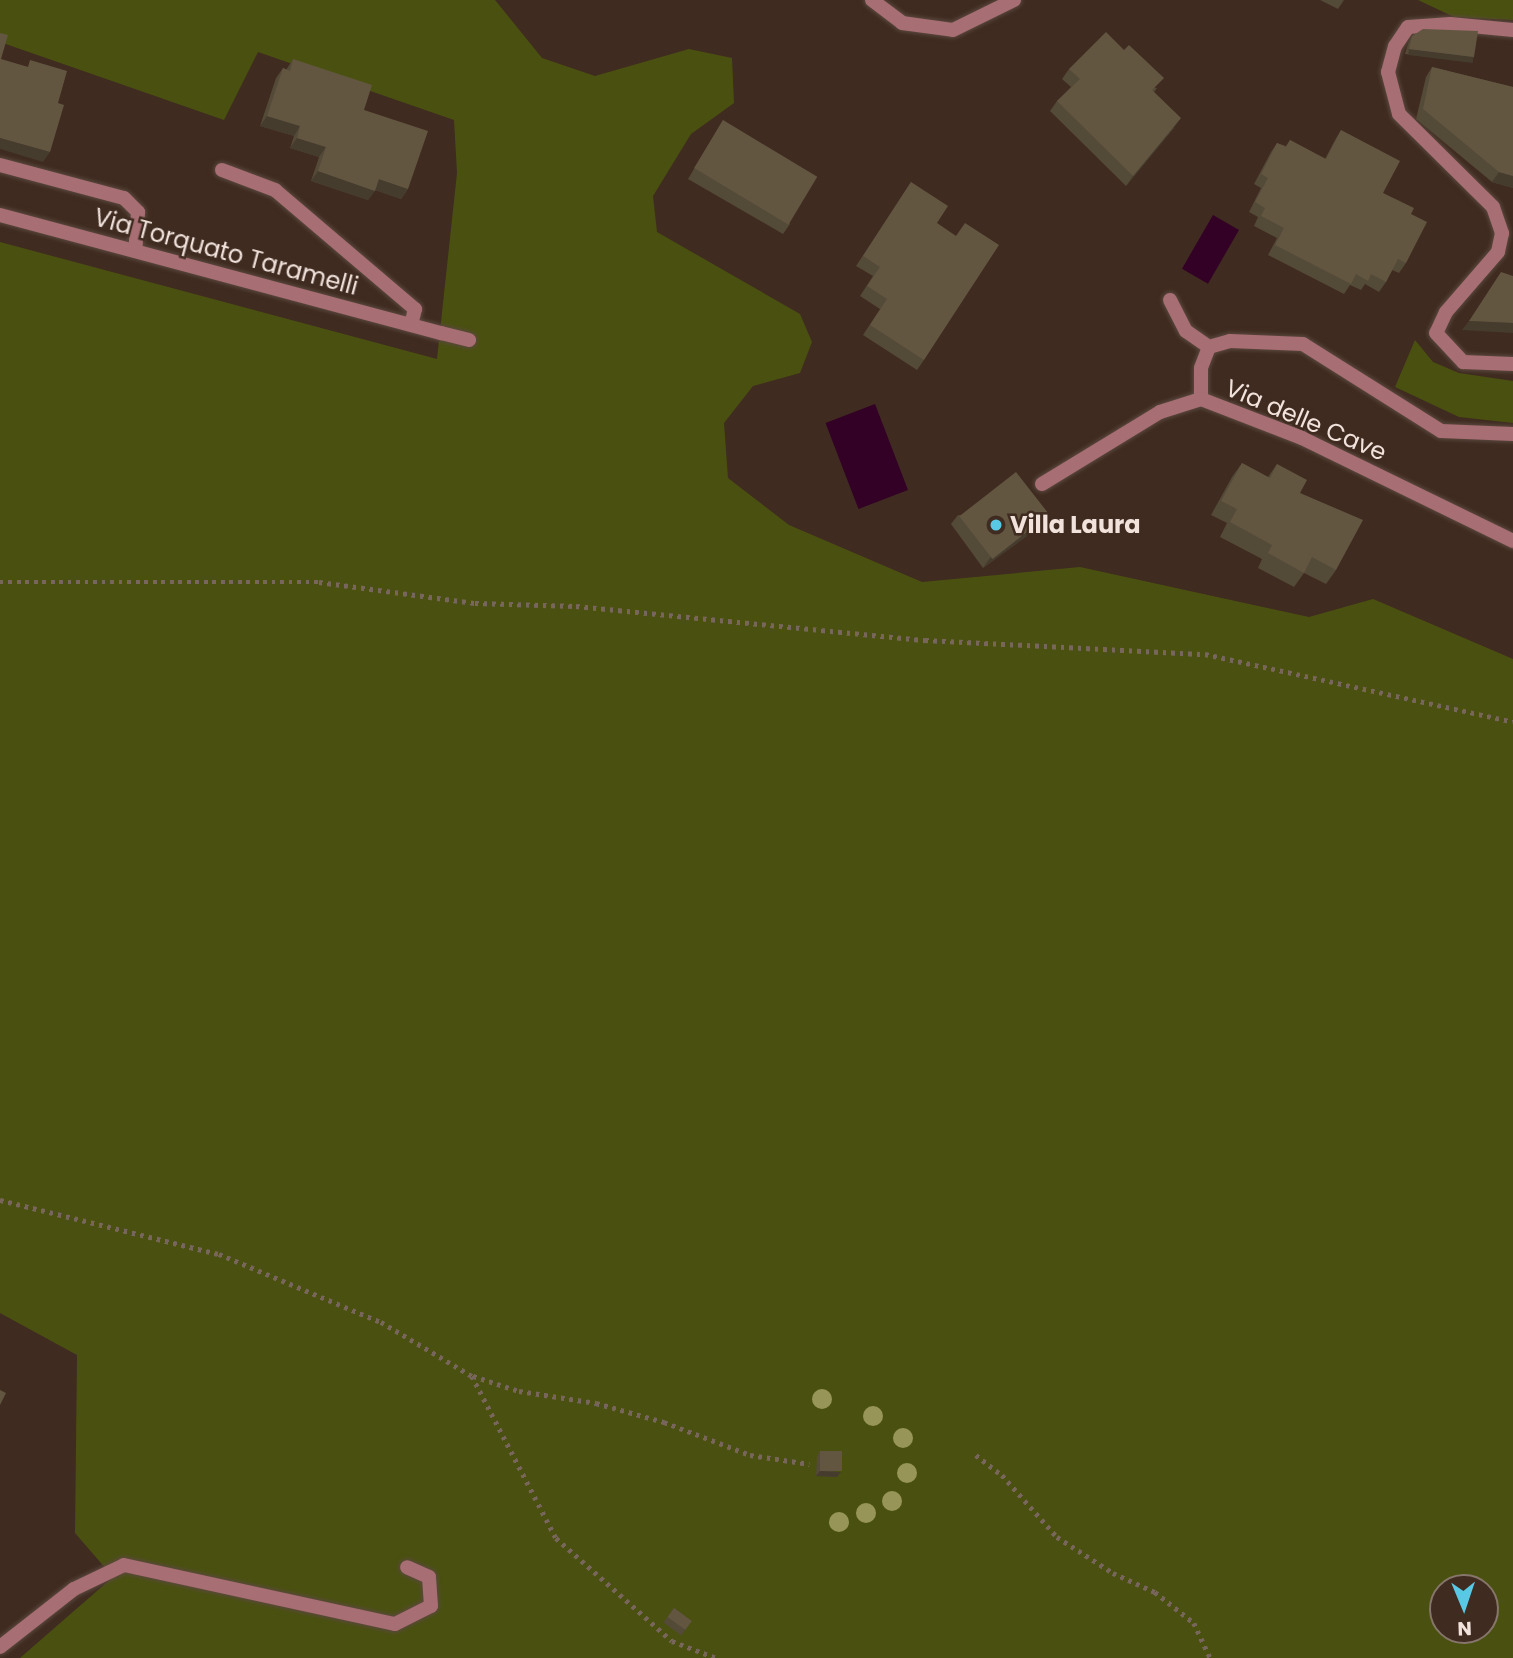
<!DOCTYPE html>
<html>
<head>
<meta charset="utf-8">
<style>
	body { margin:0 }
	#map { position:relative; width:1513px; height:1658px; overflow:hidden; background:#3f2b20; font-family:Poppins,sans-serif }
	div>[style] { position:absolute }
	.green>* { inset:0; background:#4a5110 }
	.water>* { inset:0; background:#330026; transform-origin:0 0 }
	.path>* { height:4.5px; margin-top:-2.25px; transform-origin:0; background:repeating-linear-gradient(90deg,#78665c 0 3.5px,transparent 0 8.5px) }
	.roads { filter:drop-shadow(0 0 2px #5b483e) drop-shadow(0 0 2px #5b483e) }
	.lane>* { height:14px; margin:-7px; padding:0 7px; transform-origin:7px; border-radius:7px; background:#a76e73 }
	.street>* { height:14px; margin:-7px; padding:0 7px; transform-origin:7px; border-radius:7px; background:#a76e73 }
	.trees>* { width:20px; height:20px; margin:-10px; border-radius:50%; background:#979658 }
	.wall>* { inset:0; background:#544a38; transform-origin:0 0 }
	.shaded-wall>* { inset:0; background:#453c2e; transform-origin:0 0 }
	.building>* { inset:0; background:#625641; transform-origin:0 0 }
	.dots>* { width:19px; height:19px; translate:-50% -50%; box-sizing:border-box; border:4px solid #3f2b20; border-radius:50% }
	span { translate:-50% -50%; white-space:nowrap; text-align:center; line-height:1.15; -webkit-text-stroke:5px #3f2b20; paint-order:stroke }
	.street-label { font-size:24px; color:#f1e3dc }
	.poi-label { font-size:24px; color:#f1e3dc; font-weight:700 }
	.left { translate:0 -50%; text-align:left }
	.north { position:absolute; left:1429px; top:1574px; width:70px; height:70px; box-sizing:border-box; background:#3f2b20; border:2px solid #86756b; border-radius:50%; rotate:178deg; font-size:19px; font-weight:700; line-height:28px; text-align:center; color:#f1e3dc }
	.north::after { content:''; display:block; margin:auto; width:24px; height:32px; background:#59c8e4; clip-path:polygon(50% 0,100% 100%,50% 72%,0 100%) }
</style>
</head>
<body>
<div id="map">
	<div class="green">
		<div style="clip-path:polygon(evenodd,0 0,495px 0,542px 58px,595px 76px,689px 49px,732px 58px,734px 103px,691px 134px,653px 196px,657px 232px,800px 314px,812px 342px,800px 373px,753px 386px,724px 423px,728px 478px,789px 525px,922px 582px,1080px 567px,1309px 617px,1373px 599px,1513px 659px,1513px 1658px,20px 1658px,113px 1577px,75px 1533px,77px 1355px,0 1313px,0 242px,437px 359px,457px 173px,454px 120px,258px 52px,224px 120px,0 42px,0 0,1443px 1588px,1485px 1588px,1485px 1630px,1443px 1630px,1443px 1588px)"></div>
		<div style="clip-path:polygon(1418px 0,1513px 0,1513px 20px,1454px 17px)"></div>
		<div style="clip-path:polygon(1415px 340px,1433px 362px,1459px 373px,1513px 381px,1513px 423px,1459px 417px,1395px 387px)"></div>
	</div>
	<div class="water">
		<div style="left:1213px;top:215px;width:30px;height:62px;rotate:30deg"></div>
		<div style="left:875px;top:404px;width:92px;height:53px;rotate:69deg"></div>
	</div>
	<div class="path">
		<div style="left:0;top:582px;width:319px"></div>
		<div style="left:319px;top:582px;width:157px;rotate:7.7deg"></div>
		<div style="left:475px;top:603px;width:101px;rotate:1.7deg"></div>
		<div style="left:576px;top:606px;width:351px;rotate:5.6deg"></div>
		<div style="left:925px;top:640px;width:280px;rotate:2.9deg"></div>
		<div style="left:1205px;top:654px;width:315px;rotate:12.4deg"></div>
		<div style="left:0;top:1200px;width:226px;rotate:13.9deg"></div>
		<div style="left:219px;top:1254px;width:176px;rotate:22.8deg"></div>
		<div style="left:381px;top:1322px;width:106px;rotate:30.7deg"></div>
		<div style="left:472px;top:1376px;width:182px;rotate:62.6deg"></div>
		<div style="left:556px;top:1538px;width:155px;rotate:41.6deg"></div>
		<div style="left:672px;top:1641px;width:47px;rotate:21.1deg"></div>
		<div style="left:473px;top:1376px;width:48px;rotate:18.1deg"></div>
		<div style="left:519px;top:1391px;width:78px;rotate:8.9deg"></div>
		<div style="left:596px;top:1403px;width:71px;rotate:15.6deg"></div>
		<div style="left:664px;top:1422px;width:92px;rotate:21deg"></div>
		<div style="left:750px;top:1455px;width:60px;rotate:8.7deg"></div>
		<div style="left:976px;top:1455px;width:33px;rotate:38deg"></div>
		<div style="left:1002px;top:1475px;width:83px;rotate:48.4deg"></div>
		<div style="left:1057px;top:1537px;width:67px;rotate:32.7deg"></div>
		<div style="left:1113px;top:1573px;width:46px;rotate:24.3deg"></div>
		<div style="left:1155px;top:1592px;width:50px;rotate:38.5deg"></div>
		<div style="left:1194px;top:1623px;width:38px;rotate:65deg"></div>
	</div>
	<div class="roads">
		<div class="lane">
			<div style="left:0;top:165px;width:128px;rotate:14.9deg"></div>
			<div style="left:124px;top:198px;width:20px;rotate:45deg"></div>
			<div style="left:138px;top:212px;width:39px;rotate:94deg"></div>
			<div style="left:222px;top:170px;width:57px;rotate:20.7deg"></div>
			<div style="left:275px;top:190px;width:184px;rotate:40.4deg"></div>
			<div style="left:415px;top:309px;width:16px;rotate:104deg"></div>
			<div style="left:1170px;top:300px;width:35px;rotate:63deg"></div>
			<div style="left:1186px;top:331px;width:28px;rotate:35deg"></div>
			<div style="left:441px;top:333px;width:29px;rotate:14deg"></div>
			<div style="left:1042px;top:484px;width:138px;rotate:-31.4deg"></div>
			<div style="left:1160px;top:412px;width:43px;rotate:-17.6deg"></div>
			<div style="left:0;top:1647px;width:94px;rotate:-38.1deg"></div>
			<div style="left:74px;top:1589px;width:55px;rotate:-25.6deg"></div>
			<div style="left:124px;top:1565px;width:277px;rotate:12.3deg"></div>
			<div style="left:395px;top:1624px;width:40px;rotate:-26.6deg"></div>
			<div style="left:431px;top:1606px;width:29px;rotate:-94deg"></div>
			<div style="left:429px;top:1577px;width:24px;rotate:-156deg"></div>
		</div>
		<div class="street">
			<div style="left:872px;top:0;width:38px;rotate:37deg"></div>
			<div style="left:902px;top:23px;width:51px;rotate:7.8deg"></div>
			<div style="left:953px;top:30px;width:68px;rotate:-26.2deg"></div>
			<div style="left:1513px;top:30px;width:63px;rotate:-174.6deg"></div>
			<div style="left:1450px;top:24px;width:42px;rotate:175.9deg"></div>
			<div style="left:1408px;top:27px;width:23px;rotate:124deg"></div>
			<div style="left:1395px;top:46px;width:27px;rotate:105deg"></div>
			<div style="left:1388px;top:72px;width:43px;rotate:75.3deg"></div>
			<div style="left:1399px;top:114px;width:132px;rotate:44.7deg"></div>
			<div style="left:1493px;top:207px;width:28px;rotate:71deg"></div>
			<div style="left:1502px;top:233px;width:19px;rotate:102deg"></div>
			<div style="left:1498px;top:252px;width:79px;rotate:130.9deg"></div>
			<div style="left:1446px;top:312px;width:23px;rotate:115deg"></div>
			<div style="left:1436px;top:333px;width:40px;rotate:47deg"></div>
			<div style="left:1463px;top:362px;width:50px;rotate:2.3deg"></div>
			<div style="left:0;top:215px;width:457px;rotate:15deg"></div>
			<div style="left:1513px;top:434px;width:72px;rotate:-177.6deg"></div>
			<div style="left:1441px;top:431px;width:163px;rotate:-147.8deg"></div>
			<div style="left:1303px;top:344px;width:73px;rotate:-177.6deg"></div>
			<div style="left:1230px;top:341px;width:22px;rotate:164deg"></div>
			<div style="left:1209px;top:347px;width:22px;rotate:111deg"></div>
			<div style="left:1201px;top:368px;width:31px;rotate:90deg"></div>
			<div style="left:1201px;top:399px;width:108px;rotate:21.1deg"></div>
			<div style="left:1302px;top:438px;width:235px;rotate:26deg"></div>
		</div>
	</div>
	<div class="trees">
		<div style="left:822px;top:1399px"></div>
		<div style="left:873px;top:1416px"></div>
		<div style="left:903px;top:1438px"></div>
		<div style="left:907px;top:1473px"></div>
		<div style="left:892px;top:1501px"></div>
		<div style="left:866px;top:1513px"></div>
		<div style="left:839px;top:1522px"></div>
	</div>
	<div class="wall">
		<div style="clip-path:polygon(1320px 0,1344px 0,1338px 9px)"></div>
		<div style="clip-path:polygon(1412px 36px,1474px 57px,1470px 62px,1405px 54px,1409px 41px)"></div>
		<div style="clip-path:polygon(293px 59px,364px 110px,408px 189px,401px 199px,375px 190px,368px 200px,311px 181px,319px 157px,290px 148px,294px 136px,260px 126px,276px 78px,283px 68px,286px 70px)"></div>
		<div style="clip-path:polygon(1432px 67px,1513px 87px,1513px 188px,1492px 182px,1416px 119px,1426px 77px)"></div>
		<div style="clip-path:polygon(1069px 69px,1157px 88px,1154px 92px,1174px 128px,1126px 186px,1050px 111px,1057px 101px,1071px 87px,1062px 79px)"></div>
		<div style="clip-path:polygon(723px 120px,790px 224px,783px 234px,688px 179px)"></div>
		<div style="clip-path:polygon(1341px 130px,1383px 193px,1411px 214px,1406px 263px,1399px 273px,1392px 270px,1386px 282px,1379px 292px,1365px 284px,1361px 290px,1350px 285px,1344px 294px,1268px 255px,1277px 238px,1254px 226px,1258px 217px,1249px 212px,1261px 188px,1254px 184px,1271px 152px,1277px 143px,1286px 146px,1290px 140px,1325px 159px,1335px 140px)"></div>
		<div style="clip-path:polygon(911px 182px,937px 223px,924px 360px,917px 370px,863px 335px,880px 309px,860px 296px,873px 276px,856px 266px)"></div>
		<div style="clip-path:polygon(1242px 463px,1268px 477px,1277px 464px,1300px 493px,1336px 570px,1326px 584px,1304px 573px,1294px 587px,1258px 568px,1262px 559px,1220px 537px,1227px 523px,1211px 515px,1232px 477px)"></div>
		<div style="clip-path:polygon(958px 515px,1042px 525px,983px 568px,951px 524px)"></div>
		<div style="clip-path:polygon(820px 1451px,837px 1477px,816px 1476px,817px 1456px)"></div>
		<div style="left:674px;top:1608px;width:22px;height:18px;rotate:36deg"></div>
	</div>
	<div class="shaded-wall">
		<div style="left:1409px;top:49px;width:65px;height:6px;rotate:7deg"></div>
		<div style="clip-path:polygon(267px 116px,300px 126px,294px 136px,260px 126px)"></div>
		<div style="clip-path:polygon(1181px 118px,1174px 128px,1126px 186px,1133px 176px)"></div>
		<div style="clip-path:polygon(0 138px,50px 152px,43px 162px,0 149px)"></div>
		<div style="clip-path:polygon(297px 138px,326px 147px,319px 157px,290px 148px)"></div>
		<div style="clip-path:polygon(318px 171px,375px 191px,368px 200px,311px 181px)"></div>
		<div style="clip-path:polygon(1499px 172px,1513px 176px,1513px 188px,1492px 182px)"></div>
		<div style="clip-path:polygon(379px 179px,408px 189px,401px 199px,372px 189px)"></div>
		<div style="clip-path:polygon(1469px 321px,1513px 323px,1513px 333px,1462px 330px)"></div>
		<div style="clip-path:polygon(1049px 515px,1042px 525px,983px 568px,990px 558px)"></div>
		<div style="clip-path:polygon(820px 1471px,841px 1472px,837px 1477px,816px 1476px)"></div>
	</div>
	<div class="building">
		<div style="clip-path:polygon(1423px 29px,1478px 31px,1474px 57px,1409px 49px,1412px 36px)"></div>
		<div style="clip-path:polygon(1106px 32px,1124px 50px,1129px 45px,1164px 78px,1152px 90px,1181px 118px,1133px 176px,1057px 101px,1080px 79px,1069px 69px)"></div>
		<div style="clip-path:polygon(0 33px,8px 35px,1px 59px,28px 67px,30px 60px,67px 71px,58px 103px,64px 105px,50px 152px,0 138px)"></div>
		<div style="clip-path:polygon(293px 59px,372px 85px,364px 110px,428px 131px,408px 189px,379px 179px,375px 191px,318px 171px,326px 147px,297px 138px,300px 126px,267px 116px,283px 68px,290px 71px)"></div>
		<div style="clip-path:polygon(1432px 67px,1513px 87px,1513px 176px,1499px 172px,1423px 109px)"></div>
		<div style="left:723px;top:120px;width:110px;height:56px;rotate:31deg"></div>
		<div style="clip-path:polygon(1341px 130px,1400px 161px,1383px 193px,1414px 208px,1411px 214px,1427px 222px,1406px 263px,1398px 259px,1386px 282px,1371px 274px,1368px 281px,1356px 274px,1351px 284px,1275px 245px,1284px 228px,1261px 216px,1265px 208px,1255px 202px,1268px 178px,1261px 174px,1277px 143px,1286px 147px,1290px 140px,1326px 159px)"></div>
		<div style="clip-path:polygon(911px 182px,948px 206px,937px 223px,956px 236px,965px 223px,999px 245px,924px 360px,870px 325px,887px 299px,867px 286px,880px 267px,863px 256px)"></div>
		<div style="clip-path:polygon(1501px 272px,1513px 276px,1513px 323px,1469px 321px)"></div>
		<div style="clip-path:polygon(1242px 463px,1270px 478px,1277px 464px,1307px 480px,1300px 493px,1363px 520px,1336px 570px,1312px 557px,1304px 573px,1268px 553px,1272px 545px,1230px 522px,1237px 509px,1221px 501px)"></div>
		<div style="left:1016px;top:472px;width:54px;height:72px;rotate:52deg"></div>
		<div style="clip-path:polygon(0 1390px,6px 1393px,0 1405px)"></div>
		<div style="left:820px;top:1451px;width:22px;height:20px"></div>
		<div style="left:674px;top:1608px;width:22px;height:11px;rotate:36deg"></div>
	</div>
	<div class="dots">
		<div style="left:996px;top:525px;background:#59c8e4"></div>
	</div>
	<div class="street-label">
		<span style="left:226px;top:252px;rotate:15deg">Via Torquato Taramelli</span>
		<span style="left:1306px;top:420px;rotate:23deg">Via delle Cave</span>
	</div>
	<div class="poi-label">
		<span class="left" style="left:1010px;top:525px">Villa Laura</span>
	</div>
	<div class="north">N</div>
</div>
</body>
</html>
